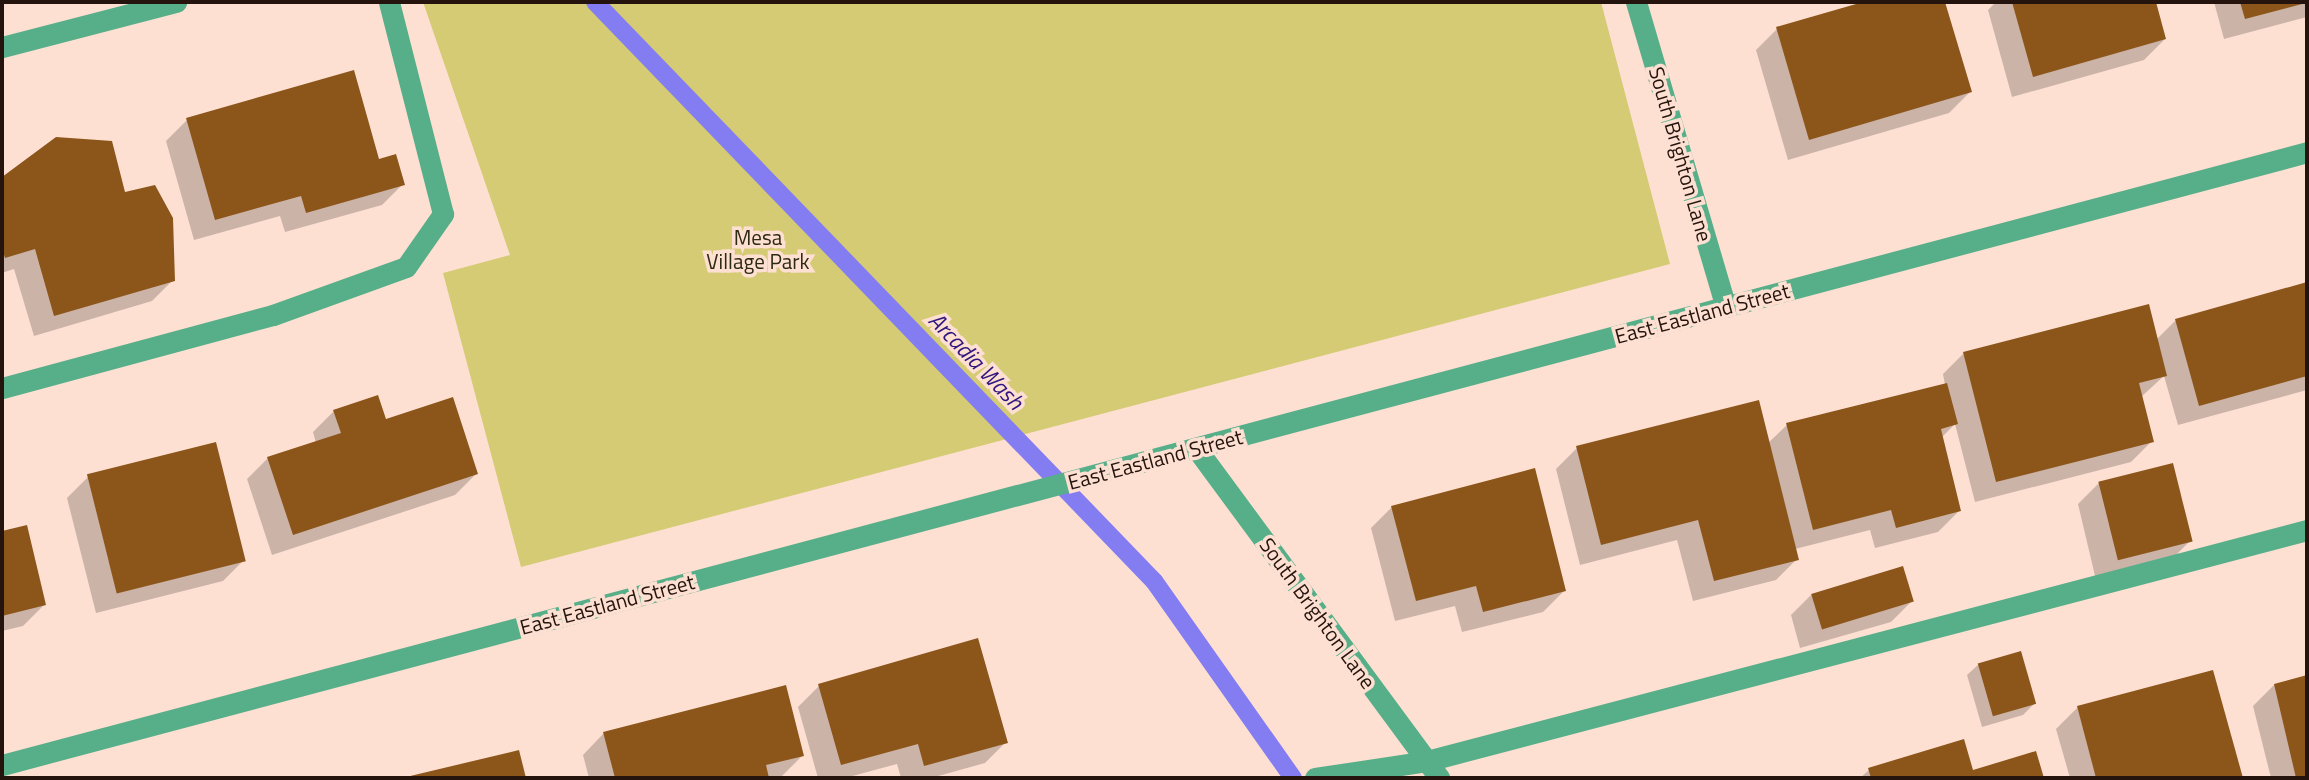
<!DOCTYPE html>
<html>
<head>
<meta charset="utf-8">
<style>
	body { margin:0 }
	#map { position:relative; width:2309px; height:780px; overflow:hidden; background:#fee0d3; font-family:"Titillium Web",sans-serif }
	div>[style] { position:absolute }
	.green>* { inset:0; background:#d4cb74 }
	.shadow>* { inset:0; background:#0003 }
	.stream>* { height:18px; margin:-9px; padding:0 9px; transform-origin:9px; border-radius:9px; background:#847df1 }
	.building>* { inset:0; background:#8c561b; transform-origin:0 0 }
	.minor>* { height:21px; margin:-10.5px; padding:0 10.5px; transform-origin:10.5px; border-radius:10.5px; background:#57af89 }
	span { translate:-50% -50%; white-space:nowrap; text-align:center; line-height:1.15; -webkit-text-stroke:7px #fee0d3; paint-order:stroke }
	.street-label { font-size:21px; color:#25140d }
	.park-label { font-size:21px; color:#2d2a12 }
	.water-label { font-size:23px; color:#2f177e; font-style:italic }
	.frame { position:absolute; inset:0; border:4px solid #25140d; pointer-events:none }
</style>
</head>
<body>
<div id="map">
	<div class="green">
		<div style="clip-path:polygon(423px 2px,1601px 2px,1670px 264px,521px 567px,443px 273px,510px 255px)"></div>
	</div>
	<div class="shadow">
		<div style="clip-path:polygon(1870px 2px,1944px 2px,1970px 92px,1949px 113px,1788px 160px,1756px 50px,1777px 29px)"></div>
		<div style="clip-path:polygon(1996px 2px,2154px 2px,2165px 39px,2144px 60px,2012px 97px,1988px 10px)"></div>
		<div style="clip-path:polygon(2214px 2px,2307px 2px,2307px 17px,2224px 39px)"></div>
		<div style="clip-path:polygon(187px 120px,378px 161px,403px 184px,382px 205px,285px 232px,280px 216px,194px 240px,166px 141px)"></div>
		<div style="clip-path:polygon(56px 139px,124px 194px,173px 280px,152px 301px,34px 336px,14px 269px,2px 273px,2px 180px)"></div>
		<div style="clip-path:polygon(2307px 284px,2307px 390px,2178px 425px,2164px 376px,2141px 397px,2152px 441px,2131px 462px,1975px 502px,1955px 424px,1941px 438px,1959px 511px,1938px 532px,1875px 548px,1870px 530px,1795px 549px,1797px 559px,1776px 580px,1693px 601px,1677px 540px,1580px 565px,1556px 469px,1577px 448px,1768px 443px,1787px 425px,1945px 385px,1943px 374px,1964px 353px,2156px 340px,2176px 320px)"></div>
		<div style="clip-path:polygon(334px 411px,476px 474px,455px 495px,272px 555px,247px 479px,268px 458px,316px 443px,313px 432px)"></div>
		<div style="clip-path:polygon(88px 477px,244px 560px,223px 581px,96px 613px,67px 498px)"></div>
		<div style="clip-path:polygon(2099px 483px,2191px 540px,2170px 561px,2096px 580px,2078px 504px)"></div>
		<div style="clip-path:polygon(1392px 507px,1564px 591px,1543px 612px,1462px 632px,1455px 606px,1395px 621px,1371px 528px)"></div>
		<div style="clip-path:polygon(25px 527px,44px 605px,23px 626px,2px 631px,2px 533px)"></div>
		<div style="clip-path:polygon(1812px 594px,1912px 601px,1891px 622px,1800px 648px,1791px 615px)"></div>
		<div style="clip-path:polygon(977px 640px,1006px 742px,985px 763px,931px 778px,901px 778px,897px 764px,845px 778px,818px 778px,798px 707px,819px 686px)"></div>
		<div style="clip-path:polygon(1979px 664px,2034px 704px,2023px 715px,1982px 727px,1967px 675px)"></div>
		<div style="clip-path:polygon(2212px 672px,2241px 778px,2070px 778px,2056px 729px,2077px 708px)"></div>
		<div style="clip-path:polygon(2307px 677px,2307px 778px,2271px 778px,2253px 706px,2274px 685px)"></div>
		<div style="clip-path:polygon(603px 734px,802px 756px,781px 777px,775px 778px,589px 778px,583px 755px)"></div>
		<div style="clip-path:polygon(517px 752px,524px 778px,409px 778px)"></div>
		<div style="clip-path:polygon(2035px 754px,2042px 778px,1860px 778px,1869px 770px,1971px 772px)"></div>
	</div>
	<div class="stream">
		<div style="left:595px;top:2px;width:805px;rotate:46.01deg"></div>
		<div style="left:1154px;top:581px;width:241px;rotate:54.8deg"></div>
	</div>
	<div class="building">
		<div style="clip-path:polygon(1863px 2px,1945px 2px,1972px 92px,1809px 140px,1776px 27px)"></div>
		<div style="clip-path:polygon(2012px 2px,2156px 2px,2166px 39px,2033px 77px)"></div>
		<div style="clip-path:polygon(2240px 2px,2306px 2px,2306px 3px,2245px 19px)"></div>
		<div style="clip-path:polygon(354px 70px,379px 159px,396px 154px,405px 185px,306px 213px,301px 196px,215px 220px,186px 118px)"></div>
		<div style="clip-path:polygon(56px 137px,112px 141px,125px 192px,155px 185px,173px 218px,175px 281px,54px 316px,35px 249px,5px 258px,2px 248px,2px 177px)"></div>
		<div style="clip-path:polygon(2307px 282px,2307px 376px,2199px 406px,2175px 319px)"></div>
		<div style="clip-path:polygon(2149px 304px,2167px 376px,2139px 383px,2154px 442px,1996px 482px,1963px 352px)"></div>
		<div style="clip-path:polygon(1947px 383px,1958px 424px,1941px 429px,1961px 511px,1896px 528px,1891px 510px,1813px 530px,1786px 423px)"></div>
		<div style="clip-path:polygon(378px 395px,386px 419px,453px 397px,478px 474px,293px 535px,267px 457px,341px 433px,333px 410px)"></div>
		<div style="clip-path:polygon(1759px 400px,1799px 560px,1714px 581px,1698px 520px,1601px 545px,1576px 446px)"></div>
		<div style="left:216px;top:442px;width:123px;height:133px;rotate:76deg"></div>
		<div style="left:2173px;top:463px;width:81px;height:77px;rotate:76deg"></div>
		<div style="clip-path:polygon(1535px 468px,1566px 591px,1483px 612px,1476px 586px,1416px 601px,1391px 506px)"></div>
		<div style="clip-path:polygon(27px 525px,46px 605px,2px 616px,2px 531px)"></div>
		<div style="left:1903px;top:566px;width:37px;height:96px;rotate:73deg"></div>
		<div style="clip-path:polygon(978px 638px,1008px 743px,924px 766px,918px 744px,841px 765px,818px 684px)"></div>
		<div style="left:2021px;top:651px;width:55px;height:45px;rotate:74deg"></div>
		<div style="clip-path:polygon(2213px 670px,2243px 778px,2096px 778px,2077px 706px)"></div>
		<div style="clip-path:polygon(2307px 675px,2307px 778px,2296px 778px,2274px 684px)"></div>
		<div style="clip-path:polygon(786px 685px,804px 756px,766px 765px,769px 778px,615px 778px,603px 732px)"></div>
		<div style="clip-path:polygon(1964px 739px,1973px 770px,2036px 751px,2044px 778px,1871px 778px,1868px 768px)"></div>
		<div style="clip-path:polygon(519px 750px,526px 778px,406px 778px,406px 777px)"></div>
	</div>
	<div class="minor">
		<div style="left:1636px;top:2px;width:318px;rotate:73.6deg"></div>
		<div style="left:2px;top:47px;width:180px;rotate:-14.5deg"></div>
		<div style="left:2px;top:388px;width:281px;rotate:-15.1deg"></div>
		<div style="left:273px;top:315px;width:141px;rotate:-19.8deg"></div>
		<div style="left:406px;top:267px;width:65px;rotate:-55.1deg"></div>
		<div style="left:443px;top:214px;width:219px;rotate:-104.3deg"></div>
		<div style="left:1196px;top:448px;width:410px;rotate:53.6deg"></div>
		<div style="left:2px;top:765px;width:2385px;rotate:-14.89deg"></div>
		<div style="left:1315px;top:778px;width:113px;rotate:-8.6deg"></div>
		<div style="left:1427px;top:761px;width:910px;rotate:-14.71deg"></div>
	</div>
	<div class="street-label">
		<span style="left:1681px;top:154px;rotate:74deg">South Brighton Lane</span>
		<span style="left:1702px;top:313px;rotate:-15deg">East Eastland Street</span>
		<span style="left:1155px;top:459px;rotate:-15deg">East Eastland Street</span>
		<span style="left:607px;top:604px;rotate:-15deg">East Eastland Street</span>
		<span style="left:1318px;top:613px;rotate:54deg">South Brighton Lane</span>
	</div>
	<div class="park-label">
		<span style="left:758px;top:249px">Mesa<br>Village Park</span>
	</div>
	<div class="water-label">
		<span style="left:976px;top:361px;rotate:46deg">Arcadia Wash</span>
	</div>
	<div class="frame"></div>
</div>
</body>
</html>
